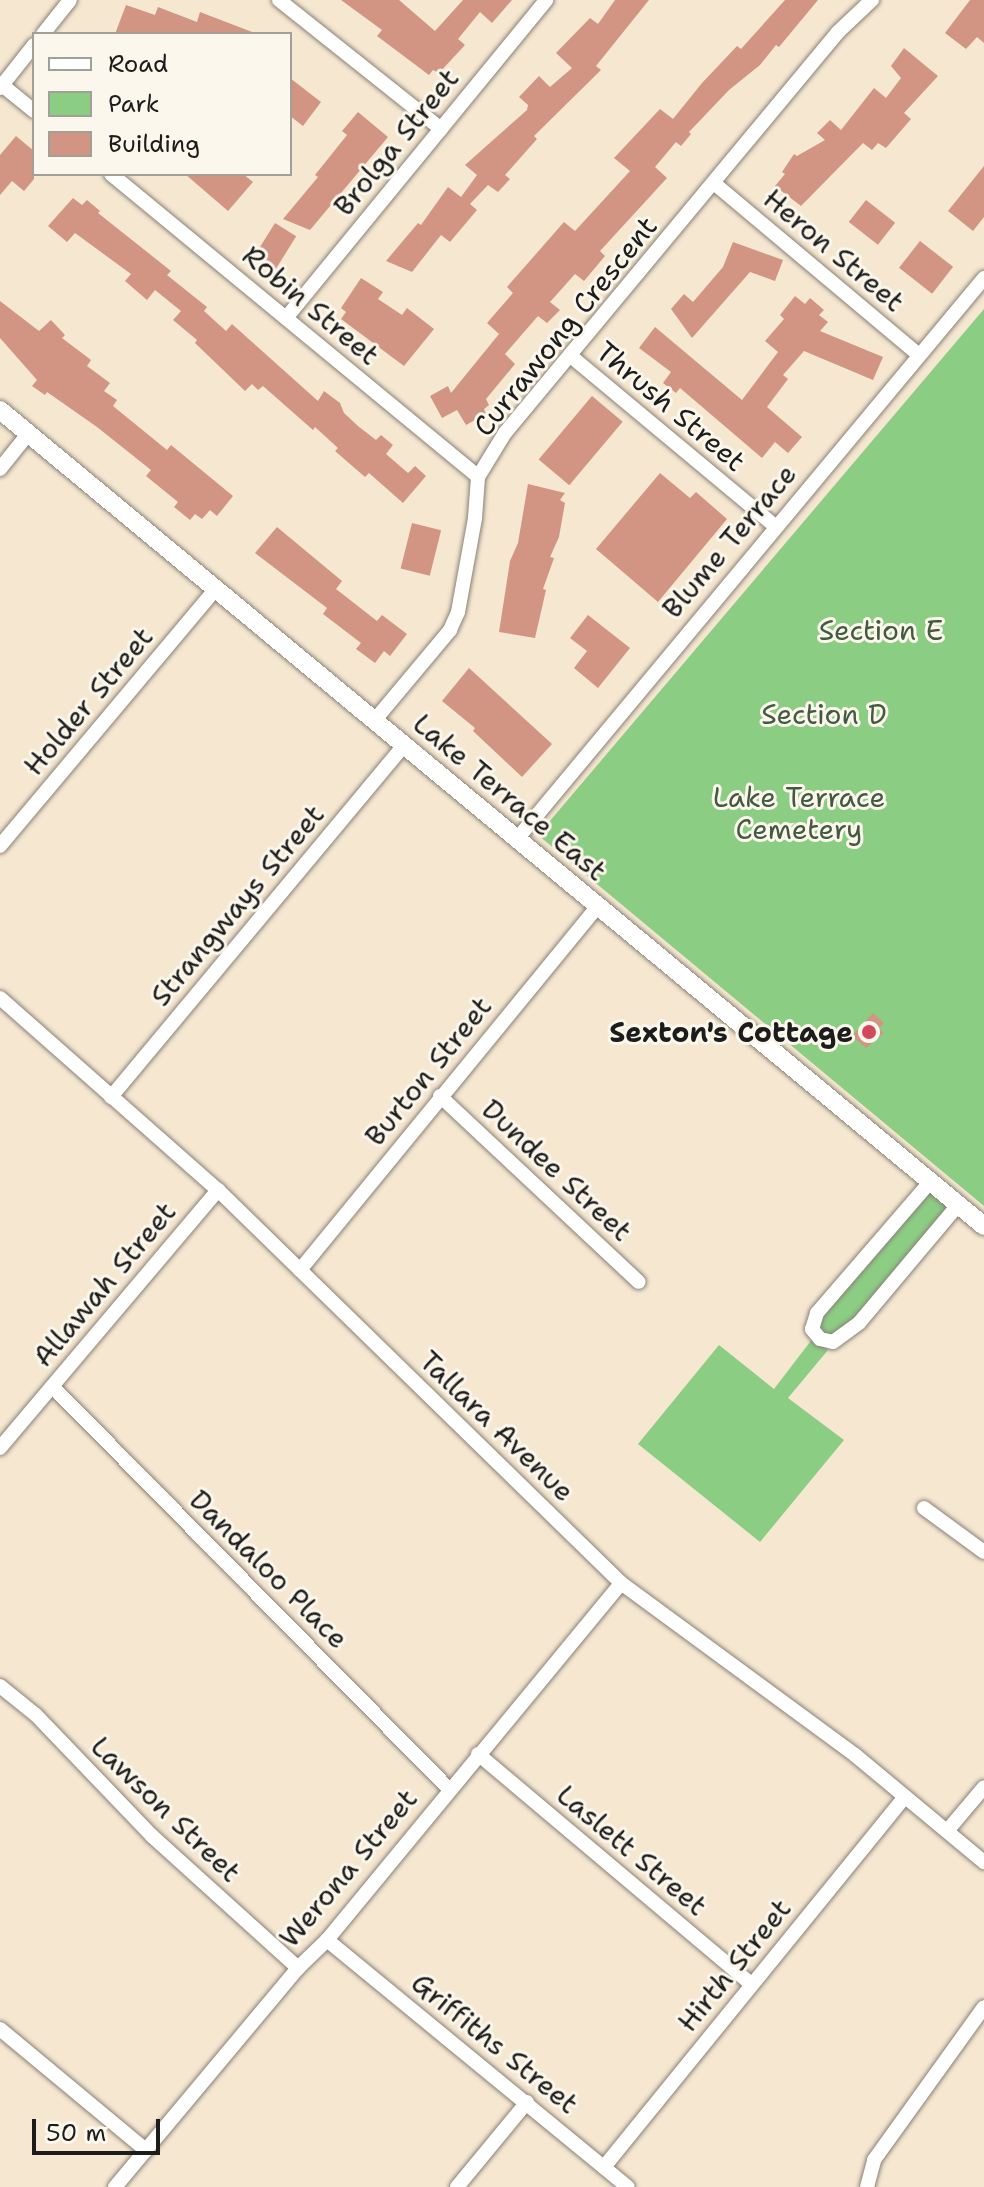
<!DOCTYPE html>
<html>
<head>
<meta charset="utf-8">
<style>
	body { margin:0 }
	#map { position:relative; width:984px; height:2187px; overflow:hidden; background:#f6e7d1; font-family:"Shantell Sans",sans-serif }
	div>[style] { position:absolute }
	.green>* { inset:0; background:#8ccd84 }
	.building>* { inset:0; background:#d29583; transform-origin:0 0 }
	.roads { filter:drop-shadow(0 0 2px #898276) drop-shadow(0 0 2px #898276) }
	.minor>* { height:14px; margin:-7px; padding:0 7px; transform-origin:7px; border-radius:7px; background:#fff }
	.tertiary>* { height:18px; margin:-9px; padding:0 9px; transform-origin:9px; border-radius:9px; background:#fff }
	.dots>* { width:22px; height:22px; translate:-50% -50%; box-sizing:border-box; border:4px solid #fbf7ec; border-radius:50% }
	span { translate:-50% -50%; white-space:nowrap; text-align:center; line-height:1.15; -webkit-text-stroke:6px #fbf7ec; paint-order:stroke }
	.street-label { font-size:28px; color:#1c1c1c }
	.park-label { font-size:28px; color:#435a40 }
	.poi-label { font-size:28px; color:#1c1c1c; font-weight:700 }
	.right { translate:-100% -50%; text-align:right }
	.legend { position:absolute; left:32px; top:32px; width:260px; height:144px; box-sizing:border-box; background:#fbf7ec; border:2px solid #a29f99; margin:0; padding:10px 14px; list-style:none; font-size:24px; color:#1c1c1c }
	.legend li { display:flex; align-items:center; gap:16px; height:40px }
	.legend b { width:40px; border:2px solid #a29f99 }
	.scale { position:absolute; left:32px; top:2119px; width:128px; height:36px; box-sizing:border-box; border:4px solid #1c1c1c; border-top:0; padding-left:10px; font-size:24px; line-height:28px; white-space:nowrap; color:#1c1c1c; -webkit-text-stroke:6px #fbf7ec; paint-order:stroke }
</style>
</head>
<body>
<div id="map">
	<div class="green">
		<div style="clip-path:polygon(984px 309px,984px 1206px,538px 835px)"></div>
		<div style="clip-path:polygon(931px 1187px,953px 1204px,855px 1321px,833px 1338px,821px 1335px,816px 1328px,820px 1316px)"></div>
		<div style="clip-path:polygon(813px 1338px,828px 1350px,788px 1398px,844px 1440px,760px 1542px,638px 1444px,719px 1345px,774px 1389px)"></div>
	</div>
	<div class="building">
		<div style="clip-path:polygon(341px 0,399px 0,435px 31px,463px 0,512px 0,492px 23px,480px 12px,458px 39px,465px 45px,439px 73px,433px 70px,429px 75px,377px 36px,382px 30px)"></div>
		<div style="clip-path:polygon(615px 0,649px 0,596px 66px,601px 70px,534px 136px,537px 139px,505px 175px,510px 179px,498px 192px,488px 185px,470px 204px,477px 210px,450px 242px,441px 235px,412px 272px,386px 261px,418px 223px,421px 225px,448px 187px,461px 197px,477px 175px,465px 165px,527px 110px,528px 105px,519px 97px,539px 76px,550px 87px,572px 68px,556px 53px,590px 18px,598px 24px)"></div>
		<div style="clip-path:polygon(785px 0,818px 0,779px 47px,776px 45px,760px 65px,729px 90px,689px 132px,691px 134px,681px 146px,676px 142px,655px 167px,667px 178px,600px 251px,605px 256px,584px 281px,575px 274px,550px 302px,560px 310px,547px 323px,538px 316px,505px 354px,515px 364px,486px 399px,489px 405px,484px 409px,486px 414px,466px 425px,457px 410px,442px 418px,430px 396px,448px 386px,451px 393px,499px 334px,487px 323px,513px 293px,507px 287px,564px 222px,575px 231px,630px 171px,614px 158px,660px 109px,673px 119px,702px 83px,737px 46px,741px 49px)"></div>
		<div style="clip-path:polygon(970px 0,984px 0,984px 43px,977px 37px,966px 49px,945px 33px)"></div>
		<div style="clip-path:polygon(126px 5px,155px 15px,158px 7px,197px 22px,200px 12px,257px 34px,115px 34px)"></div>
		<div style="clip-path:polygon(904px 48px,938px 76px,904px 113px,911px 119px,886px 148px,878px 143px,872px 150px,863px 143px,801px 206px,775px 186px,785px 174px,782px 172px,794px 154px,797px 156px,825px 140px,817px 133px,830px 120px,841px 130px,874px 88px,886px 98px,901px 78px,891px 66px)"></div>
		<div style="clip-path:polygon(290px 78px,321px 102px,303px 126px,290px 116px)"></div>
		<div style="clip-path:polygon(358px 112px,388px 137px,310px 230px,283px 219px,318px 177px,315px 175px,347px 135px,342px 131px)"></div>
		<div style="clip-path:polygon(16px 136px,34px 151px,34px 179px,24px 191px,12px 181px,0 195px,0 155px)"></div>
		<div style="clip-path:polygon(984px 166px,984px 217px,973px 231px,948px 211px)"></div>
		<div style="clip-path:polygon(185px 174px,243px 174px,253px 182px,228px 211px)"></div>
		<div style="clip-path:polygon(73px 198px,82px 205px,87px 200px,100px 211px,98px 213px,171px 271px,167px 275px,207px 307px,204px 311px,226px 331px,232px 324px,318px 401px,324px 391px,340px 403px,344px 413px,358px 426px,376px 440px,381px 435px,393px 445px,386px 454px,408px 473px,415px 466px,426px 476px,403px 503px,369px 473px,365px 477px,335px 451px,338px 448px,315px 427px,313px 430px,263px 386px,258px 390px,252px 384px,245px 391px,195px 343px,197px 340px,173px 320px,181px 311px,155px 290px,147px 300px,125px 281px,131px 274px,75px 233px,67px 242px,48px 226px)"></div>
		<div style="left:866px;top:200px;width:37px;height:28px;rotate:38deg"></div>
		<div style="left:275px;top:223px;width:25px;height:40px;rotate:32deg"></div>
		<div style="left:920px;top:241px;width:42px;height:34px;rotate:38deg"></div>
		<div style="clip-path:polygon(733px 242px,783px 260px,775px 281px,750px 272px,692px 338px,671px 309px,684px 294px,693px 302px,723px 267px)"></div>
		<div style="clip-path:polygon(361px 278px,383px 292px,378px 299px,402px 315px,407px 308px,434px 329px,404px 366px,341px 319px,346px 312px,341px 308px)"></div>
		<div style="clip-path:polygon(795px 296px,805px 304px,810px 298px,824px 310px,819px 315px,828px 322px,820px 331px,883px 357px,873px 380px,804px 351px,783px 375px,788px 379px,767px 407px,802px 437px,788px 453px,775px 442px,762px 458px,680px 388px,676px 393px,663px 383px,671px 372px,639px 348px,655px 327px,742px 400px,778px 352px,765px 341px,784px 319px,780px 315px)"></div>
		<div style="clip-path:polygon(0 301px,39px 331px,51px 320px,65px 335px,62px 338px,91px 360px,87px 366px,110px 383px,104px 391px,117px 400px,113px 406px,167px 450px,171px 445px,233px 496px,217px 516px,210px 510px,202px 519px,195px 514px,190px 520px,174px 507px,178px 502px,146px 476px,151px 470px,97px 427px,47px 392px,45px 395px,32px 386px,37px 380px,0 338px)"></div>
		<div style="left:592px;top:396px;width:40px;height:83px;rotate:40deg"></div>
		<div style="clip-path:polygon(660px 473px,690px 498px,696px 492px,727px 519px,658px 602px,596px 549px)"></div>
		<div style="clip-path:polygon(528px 484px,565px 493px,560px 500px,565px 503px,559px 537px,550px 557px,554px 558px,543px 589px,546px 590px,535px 638px,499px 632px,510px 561px,518px 543px)"></div>
		<div style="left:412px;top:523px;width:30px;height:47px;rotate:14deg"></div>
		<div style="clip-path:polygon(277px 527px,342px 581px,336px 589px,377px 621px,382px 615px,407px 634px,390px 656px,384px 651px,375px 663px,356px 649px,361px 643px,323px 614px,327px 608px,255px 553px)"></div>
		<div style="clip-path:polygon(588px 615px,630px 648px,598px 688px,574px 668px,587px 651px,570px 638px)"></div>
		<div style="clip-path:polygon(469px 668px,552px 744px,522px 777px,473px 731px,475px 728px,442px 701px)"></div>
		<div style="clip-path:polygon(873px 1013px,884px 1023px,879px 1029px,884px 1033px,866px 1048px,852px 1036px)"></div>
	</div>
	<div class="roads">
		<div class="minor">
			<div style="left:279px;top:0;width:207px;rotate:38.5deg"></div>
			<div style="left:43px;top:34px;width:43px;rotate:-51.5deg"></div>
			<div style="left:2px;top:85px;width:41px;rotate:39.1deg"></div>
			<div style="left:0;top:88px;width:55px;rotate:-51.7deg"></div>
			<div style="left:111px;top:174px;width:476px;rotate:39.5deg"></div>
			<div style="left:715px;top:184px;width:266px;rotate:40deg"></div>
			<div style="left:286px;top:318px;width:411px;rotate:-50.7deg"></div>
			<div style="left:572px;top:357px;width:264px;rotate:39.8deg"></div>
			<div style="left:0;top:469px;width:45px;rotate:-51.3deg"></div>
			<div style="left:374px;top:721px;width:119px;rotate:-50.1deg"></div>
			<div style="left:450px;top:630px;width:20px;rotate:-66deg"></div>
			<div style="left:458px;top:612px;width:96px;rotate:-79.7deg"></div>
			<div style="left:475px;top:518px;width:41px;rotate:-85.8deg"></div>
			<div style="left:478px;top:477px;width:52px;rotate:-58.5deg"></div>
			<div style="left:505px;top:433px;width:521px;rotate:-50.29deg"></div>
			<div style="left:838px;top:32px;width:47px;rotate:-43.3deg"></div>
			<div style="left:517px;top:839px;width:730px;rotate:-50.22deg"></div>
			<div style="left:0;top:846px;width:336px;rotate:-50deg"></div>
			<div style="left:0;top:998px;width:290px;rotate:41.4deg"></div>
			<div style="left:218px;top:1190px;width:563px;rotate:44.28deg"></div>
			<div style="left:621px;top:1583px;width:290px;rotate:36.3deg"></div>
			<div style="left:855px;top:1755px;width:168px;rotate:39.7deg"></div>
			<div style="left:440px;top:1096px;width:272px;rotate:43.1deg"></div>
			<div style="left:111px;top:1097px;width:457px;rotate:-50.2deg"></div>
			<div style="left:930px;top:1182px;width:173px;rotate:130.8deg"></div>
			<div style="left:817px;top:1313px;width:17px;rotate:107deg"></div>
			<div style="left:812px;top:1329px;width:13px;rotate:51deg"></div>
			<div style="left:820px;top:1339px;width:13px;rotate:13deg"></div>
			<div style="left:833px;top:1342px;width:32px;rotate:-36deg"></div>
			<div style="left:859px;top:1323px;width:154px;rotate:-50deg"></div>
			<div style="left:300px;top:1270px;width:470px;rotate:-50.7deg"></div>
			<div style="left:52px;top:1386px;width:566px;rotate:45.43deg"></div>
			<div style="left:0;top:1448px;width:338px;rotate:-49.8deg"></div>
			<div style="left:924px;top:1508px;width:74px;rotate:36.3deg"></div>
			<div style="left:0;top:1686px;width:46px;rotate:38.9deg"></div>
			<div style="left:36px;top:1715px;width:168px;rotate:46.2deg"></div>
			<div style="left:152px;top:1836px;width:197px;rotate:42.1deg"></div>
			<div style="left:478px;top:1754px;width:358px;rotate:40.1deg"></div>
			<div style="left:947px;top:1831px;width:57px;rotate:-49.9deg"></div>
			<div style="left:327px;top:1940px;width:389px;rotate:39.4deg"></div>
			<div style="left:0;top:2029px;width:190px;rotate:39.7deg"></div>
			<div style="left:604px;top:2167px;width:477px;rotate:-50.9deg"></div>
			<div style="left:115px;top:2187px;width:285px;rotate:-50.1deg"></div>
			<div style="left:298px;top:1968px;width:40px;rotate:-44deg"></div>
			<div style="left:327px;top:1940px;width:462px;rotate:-50.5deg"></div>
			<div style="left:457px;top:2187px;width:110px;rotate:-50.5deg"></div>
			<div style="left:867px;top:2187px;width:28px;rotate:-75deg"></div>
			<div style="left:874px;top:2160px;width:188px;rotate:-54.3deg"></div>
		</div>
		<div class="tertiary">
			<div style="left:0;top:410px;width:1278px;rotate:39.67deg"></div>
		</div>
	</div>
	<div class="dots">
		<div style="left:869px;top:1032px;background:#d1495b"></div>
	</div>
	<div class="street-label">
		<span style="left:396px;top:142px;rotate:-51deg">Brolga Street</span>
		<span style="left:834px;top:250px;rotate:40deg">Heron Street</span>
		<span style="left:311px;top:305px;rotate:40deg">Robin Street</span>
		<span style="left:565px;top:326px;rotate:-51deg">Currawong Crescent</span>
		<span style="left:671px;top:406px;rotate:40deg">Thrush Street</span>
		<span style="left:729px;top:541px;rotate:-50deg">Blume Terrace</span>
		<span style="left:88px;top:701px;rotate:-50deg">Holder Street</span>
		<span style="left:510px;top:797px;rotate:40deg">Lake Terrace East</span>
		<span style="left:237px;top:905px;rotate:-50deg">Strangways Street</span>
		<span style="left:428px;top:1071px;rotate:-51deg">Burton Street</span>
		<span style="left:557px;top:1170px;rotate:43deg">Dundee Street</span>
		<span style="left:104px;top:1284px;rotate:-50deg">Allawah Street</span>
		<span style="left:497px;top:1426px;rotate:44deg">Tallara Avenue</span>
		<span style="left:269px;top:1569px;rotate:45deg">Dandaloo Place</span>
		<span style="left:166px;top:1809px;rotate:44deg">Lawson Street</span>
		<span style="left:632px;top:1850px;rotate:40deg">Laslett Street</span>
		<span style="left:348px;top:1868px;rotate:-50deg">Werona Street</span>
		<span style="left:734px;top:1965px;rotate:-51deg">Hirth Street</span>
		<span style="left:495px;top:2043px;rotate:39deg">Griffiths Street</span>
	</div>
	<div class="park-label">
		<span style="left:881px;top:630px">Section E</span>
		<span style="left:824px;top:714px">Section D</span>
		<span style="left:799px;top:813px">Lake Terrace<br>Cemetery</span>
	</div>
	<div class="poi-label">
		<span class="right" style="left:853px;top:1032px">Sexton's Cottage</span>
	</div>
	<ul class="legend">
	<li><b style="height:10px;background:#fff"></b>Road</li>
	<li><b style="height:22px;background:#8ccd84"></b>Park</li>
	<li><b style="height:22px;background:#d29583"></b>Building</li>
	</ul>
	<div class="scale">50 m</div>
</div>
</body>
</html>
